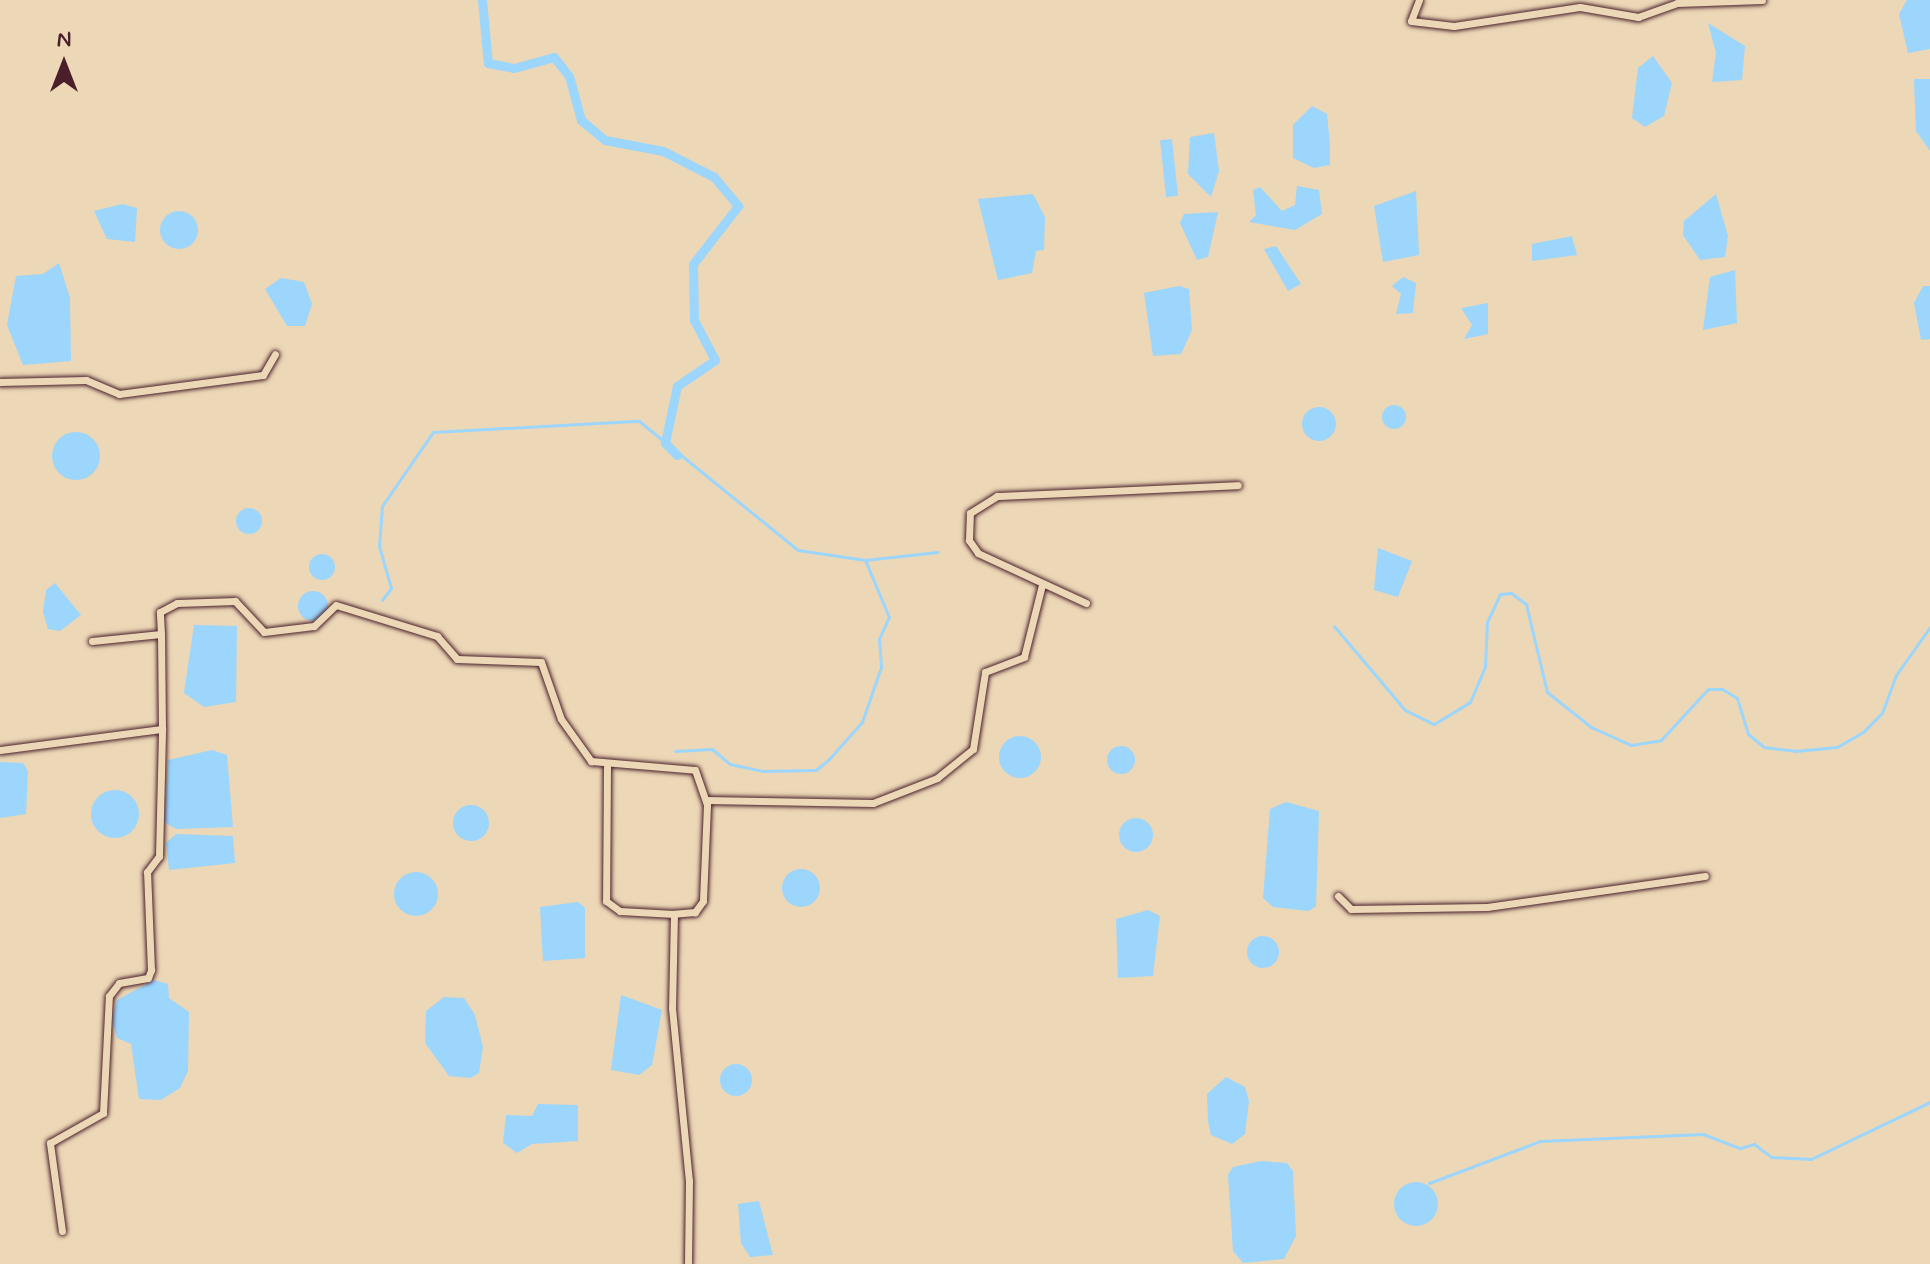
<!DOCTYPE html>
<html>
<head>
<meta charset="utf-8">
<style>
	body { margin:0 }
	#map { position:relative; width:1930px; height:1264px; overflow:hidden; background:#ecd7b6; font-family:Mynerve,sans-serif }
	div>[style] { position:absolute }
	.water>* { inset:0; background:#9cd6fc; transform-origin:0 0 }
	.round { border-radius:50% }
	.stream>* { height:3px; margin:-1.5px; padding:0 1.5px; transform-origin:1.5px; border-radius:1.5px; background:#9cd6fc }
	.canal>* { height:9px; margin:-4.5px; padding:0 4.5px; transform-origin:4.5px; border-radius:4.5px; background:#9cd6fc }
	.roads { filter:drop-shadow(0 0 2px #4a1f2b) drop-shadow(0 0 2px #4a1f2b) }
	.minor>* { height:7px; margin:-3.5px; padding:0 3.5px; transform-origin:3.5px; border-radius:3.5px; background:#ecd7b6 }
	span { translate:-50% -50%; white-space:nowrap; text-align:center; line-height:1.15; -webkit-text-stroke:7px #ecd7b6; paint-order:stroke }
	.north { position:absolute; left:24px; top:24px; width:80px; height:80px; -webkit-text-stroke:6px #ecd7b6; paint-order:stroke; rotate:0deg; font-size:22px; font-weight:700; line-height:32px; text-align:center; color:#4a1f2b }
	.north::after { content:''; display:block; margin:auto; width:28px; height:36px; background:#4a1f2b; clip-path:polygon(50% 0,100% 100%,50% 72%,0 100%) }
</style>
</head>
<body>
<div id="map">
	<div class="water">
		<div style="clip-path:polygon(1907px 0,1930px 0,1930px 49px,1908px 53px,1899px 14px)"></div>
		<div style="clip-path:polygon(1708px 23px,1745px 46px,1742px 80px,1712px 82px,1716px 53px)"></div>
		<div style="clip-path:polygon(1653px 56px,1672px 83px,1664px 116px,1645px 127px,1632px 118px,1638px 68px)"></div>
		<div style="clip-path:polygon(1914px 79px,1930px 79px,1930px 151px,1916px 131px)"></div>
		<div style="clip-path:polygon(1312px 106px,1327px 114px,1330px 145px,1330px 165px,1314px 168px,1293px 158px,1293px 125px)"></div>
		<div style="clip-path:polygon(1214px 133px,1219px 171px,1211px 197px,1188px 174px,1190px 137px)"></div>
		<div style="left:1172px;top:139px;width:57px;height:12px;rotate:84deg"></div>
		<div style="clip-path:polygon(1297px 186px,1319px 190px,1322px 214px,1295px 230px,1249px 222px,1256px 215px,1253px 190px,1260px 187px,1282px 211px,1295px 205px)"></div>
		<div style="clip-path:polygon(1416px 191px,1419px 255px,1383px 262px,1374px 206px)"></div>
		<div style="clip-path:polygon(1033px 194px,1045px 217px,1044px 250px,1036px 251px,1032px 273px,998px 280px,978px 199px)"></div>
		<div style="clip-path:polygon(1716px 194px,1728px 236px,1725px 257px,1700px 260px,1683px 235px,1684px 221px)"></div>
		<div style="clip-path:polygon(122px 204px,137px 208px,135px 242px,107px 239px,94px 211px)"></div>
		<div class="round" style="left:160px;top:211px;width:38px;height:38px"></div>
		<div style="clip-path:polygon(1218px 212px,1208px 257px,1197px 260px,1180px 223px,1184px 214px)"></div>
		<div style="clip-path:polygon(1572px 236px,1577px 255px,1532px 261px,1532px 244px)"></div>
		<div style="clip-path:polygon(1276px 246px,1301px 284px,1288px 291px,1264px 249px)"></div>
		<div style="clip-path:polygon(59px 263px,70px 298px,71px 361px,23px 365px,7px 325px,16px 276px,43px 274px)"></div>
		<div style="clip-path:polygon(1735px 270px,1737px 323px,1703px 330px,1710px 277px)"></div>
		<div style="clip-path:polygon(1403px 277px,1416px 283px,1413px 313px,1396px 314px,1401px 294px,1392px 286px)"></div>
		<div style="clip-path:polygon(281px 278px,304px 282px,312px 304px,305px 326px,287px 326px,265px 289px)"></div>
		<div style="clip-path:polygon(1179px 286px,1189px 289px,1192px 330px,1181px 354px,1153px 356px,1144px 293px)"></div>
		<div style="clip-path:polygon(1923px 286px,1930px 286px,1930px 339px,1921px 340px,1914px 303px)"></div>
		<div style="clip-path:polygon(1488px 303px,1488px 334px,1464px 339px,1472px 325px,1461px 308px)"></div>
		<div class="round" style="left:1382px;top:405px;width:24px;height:24px"></div>
		<div class="round" style="left:1302px;top:407px;width:34px;height:34px"></div>
		<div class="round" style="left:52px;top:432px;width:48px;height:48px"></div>
		<div class="round" style="left:236px;top:508px;width:26px;height:26px"></div>
		<div style="clip-path:polygon(1378px 548px,1412px 561px,1398px 597px,1374px 590px)"></div>
		<div class="round" style="left:309px;top:554px;width:26px;height:26px"></div>
		<div style="clip-path:polygon(55px 583px,81px 615px,60px 631px,48px 629px,43px 612px,46px 590px)"></div>
		<div class="round" style="left:298px;top:591px;width:30px;height:30px"></div>
		<div style="clip-path:polygon(194px 625px,237px 626px,236px 702px,204px 707px,184px 693px)"></div>
		<div class="round" style="left:999px;top:736px;width:42px;height:42px"></div>
		<div class="round" style="left:1107px;top:746px;width:28px;height:28px"></div>
		<div style="clip-path:polygon(212px 750px,227px 755px,233px 827px,176px 829px,164px 822px,168px 760px)"></div>
		<div style="clip-path:polygon(0 762px,23px 763px,28px 771px,26px 814px,0 818px)"></div>
		<div class="round" style="left:91px;top:790px;width:48px;height:48px"></div>
		<div style="clip-path:polygon(1286px 802px,1319px 811px,1316px 906px,1309px 911px,1273px 907px,1263px 898px,1270px 809px)"></div>
		<div class="round" style="left:453px;top:805px;width:36px;height:36px"></div>
		<div class="round" style="left:1119px;top:818px;width:34px;height:34px"></div>
		<div style="clip-path:polygon(176px 834px,233px 836px,235px 863px,169px 870px,166px 843px)"></div>
		<div class="round" style="left:782px;top:869px;width:38px;height:38px"></div>
		<div class="round" style="left:394px;top:872px;width:44px;height:44px"></div>
		<div style="clip-path:polygon(578px 902px,585px 908px,585px 958px,543px 961px,540px 907px)"></div>
		<div style="clip-path:polygon(1148px 910px,1160px 916px,1153px 976px,1118px 978px,1116px 919px)"></div>
		<div class="round" style="left:1247px;top:936px;width:32px;height:32px"></div>
		<div style="clip-path:polygon(154px 980px,168px 984px,169px 998px,189px 1012px,188px 1071px,180px 1088px,161px 1100px,139px 1099px,131px 1044px,117px 1038px,112px 1020px,117px 1000px)"></div>
		<div style="clip-path:polygon(621px 995px,662px 1010px,652px 1065px,639px 1075px,611px 1070px)"></div>
		<div style="clip-path:polygon(444px 997px,464px 998px,475px 1015px,483px 1047px,479px 1073px,470px 1078px,449px 1076px,425px 1043px,426px 1011px)"></div>
		<div class="round" style="left:720px;top:1064px;width:32px;height:32px"></div>
		<div style="clip-path:polygon(1226px 1077px,1245px 1087px,1249px 1101px,1245px 1134px,1232px 1144px,1211px 1135px,1208px 1121px,1207px 1094px)"></div>
		<div style="clip-path:polygon(538px 1104px,578px 1105px,578px 1141px,532px 1144px,517px 1153px,503px 1143px,506px 1115px,532px 1116px)"></div>
		<div style="clip-path:polygon(1261px 1161px,1287px 1163px,1293px 1171px,1296px 1236px,1284px 1259px,1243px 1263px,1233px 1251px,1228px 1175px,1233px 1167px)"></div>
		<div class="round" style="left:1394px;top:1182px;width:44px;height:44px"></div>
		<div style="clip-path:polygon(759px 1201px,773px 1255px,750px 1257px,741px 1243px,738px 1204px)"></div>
	</div>
	<div class="stream">
		<div style="left:382px;top:600px;width:15px;rotate:-53deg"></div>
		<div style="left:391px;top:588px;width:44px;rotate:-105.9deg"></div>
		<div style="left:379px;top:546px;width:40px;rotate:-85.7deg"></div>
		<div style="left:382px;top:506px;width:90px;rotate:-55.4deg"></div>
		<div style="left:433px;top:432px;width:206px;rotate:-3.1deg"></div>
		<div style="left:639px;top:421px;width:205px;rotate:39.1deg"></div>
		<div style="left:798px;top:550px;width:68px;rotate:8.5deg"></div>
		<div style="left:865px;top:560px;width:73px;rotate:-6.3deg"></div>
		<div style="left:1334px;top:626px;width:110px;rotate:49.8deg"></div>
		<div style="left:1405px;top:710px;width:32px;rotate:26deg"></div>
		<div style="left:1434px;top:724px;width:42px;rotate:-31.4deg"></div>
		<div style="left:1470px;top:702px;width:39px;rotate:-67deg"></div>
		<div style="left:1485px;top:666px;width:44px;rotate:-87.4deg"></div>
		<div style="left:1487px;top:622px;width:31px;rotate:-65deg"></div>
		<div style="left:1500px;top:594px;width:11px;rotate:-5deg"></div>
		<div style="left:1511px;top:593px;width:19px;rotate:36deg"></div>
		<div style="left:1526px;top:604px;width:90px;rotate:76.6deg"></div>
		<div style="left:1547px;top:692px;width:56px;rotate:38.5deg"></div>
		<div style="left:1591px;top:727px;width:44px;rotate:24.2deg"></div>
		<div style="left:1631px;top:745px;width:30px;rotate:-9deg"></div>
		<div style="left:1661px;top:740px;width:69px;rotate:-47.3deg"></div>
		<div style="left:1708px;top:689px;width:14px"></div>
		<div style="left:1722px;top:689px;width:17px;rotate:31deg"></div>
		<div style="left:1737px;top:698px;width:38px;rotate:73deg"></div>
		<div style="left:1748px;top:734px;width:21px;rotate:39deg"></div>
		<div style="left:1764px;top:747px;width:31px;rotate:7deg"></div>
		<div style="left:1795px;top:751px;width:42px;rotate:-5.4deg"></div>
		<div style="left:1837px;top:747px;width:30px;rotate:-30deg"></div>
		<div style="left:1863px;top:732px;width:27px;rotate:-45deg"></div>
		<div style="left:1882px;top:713px;width:40px;rotate:-69.8deg"></div>
		<div style="left:1896px;top:675px;width:59px;rotate:-54.7deg"></div>
		<div style="left:675px;top:751px;width:37px;rotate:-3deg"></div>
		<div style="left:712px;top:749px;width:23px;rotate:40deg"></div>
		<div style="left:730px;top:764px;width:33px;rotate:12deg"></div>
		<div style="left:762px;top:771px;width:54px;rotate:-1.1deg"></div>
		<div style="left:816px;top:770px;width:17px;rotate:-40deg"></div>
		<div style="left:829px;top:759px;width:50px;rotate:-48.3deg"></div>
		<div style="left:862px;top:722px;width:58px;rotate:-70.9deg"></div>
		<div style="left:881px;top:667px;width:28px;rotate:-94deg"></div>
		<div style="left:879px;top:639px;width:24px;rotate:-66deg"></div>
		<div style="left:889px;top:617px;width:62px;rotate:-112.8deg"></div>
		<div style="left:1429px;top:1183px;width:119px;rotate:-20.7deg"></div>
		<div style="left:1540px;top:1141px;width:163px;rotate:-2.5deg"></div>
		<div style="left:1703px;top:1134px;width:40px;rotate:21deg"></div>
		<div style="left:1740px;top:1148px;width:15px;rotate:-16deg"></div>
		<div style="left:1754px;top:1144px;width:21px;rotate:37deg"></div>
		<div style="left:1771px;top:1157px;width:40px;rotate:2.9deg"></div>
		<div style="left:1811px;top:1159px;width:132px;rotate:-25.6deg"></div>
	</div>
	<div class="canal">
		<div style="left:482px;top:0;width:63px;rotate:84.6deg"></div>
		<div style="left:488px;top:63px;width:26px;rotate:11deg"></div>
		<div style="left:514px;top:68px;width:41px;rotate:-15.4deg"></div>
		<div style="left:554px;top:57px;width:24px;rotate:52deg"></div>
		<div style="left:569px;top:76px;width:46px;rotate:74.7deg"></div>
		<div style="left:581px;top:120px;width:31px;rotate:40deg"></div>
		<div style="left:605px;top:140px;width:59px;rotate:10.7deg"></div>
		<div style="left:663px;top:151px;width:57px;rotate:27deg"></div>
		<div style="left:714px;top:177px;width:38px;rotate:50deg"></div>
		<div style="left:738px;top:206px;width:73px;rotate:127.8deg"></div>
		<div style="left:693px;top:264px;width:56px;rotate:89deg"></div>
		<div style="left:694px;top:320px;width:45px;rotate:62.3deg"></div>
		<div style="left:715px;top:360px;width:46px;rotate:145.6deg"></div>
		<div style="left:677px;top:386px;width:58px;rotate:101.9deg"></div>
		<div style="left:665px;top:443px;width:17px;rotate:45deg"></div>
	</div>
	<div class="roads">
		<div class="minor">
			<div style="left:1419px;top:0;width:22px;rotate:111deg"></div>
			<div style="left:1411px;top:21px;width:43px;rotate:6.6deg"></div>
			<div style="left:1454px;top:26px;width:127px;rotate:-8.6deg"></div>
			<div style="left:1580px;top:7px;width:59px;rotate:9.8deg"></div>
			<div style="left:1638px;top:17px;width:41px;rotate:-19.7deg"></div>
			<div style="left:1677px;top:3px;width:85px;rotate:-2deg"></div>
			<div style="left:0;top:382px;width:86px;rotate:-1.3deg"></div>
			<div style="left:86px;top:380px;width:36px;rotate:23deg"></div>
			<div style="left:119px;top:394px;width:145px;rotate:-7.5deg"></div>
			<div style="left:263px;top:375px;width:24px;rotate:-60deg"></div>
			<div style="left:1086px;top:603px;width:119px;rotate:-155.2deg"></div>
			<div style="left:978px;top:553px;width:16px;rotate:-125deg"></div>
			<div style="left:969px;top:540px;width:27px;rotate:-88deg"></div>
			<div style="left:970px;top:513px;width:32px;rotate:-32deg"></div>
			<div style="left:997px;top:496px;width:241px;rotate:-2.6deg"></div>
			<div style="left:92px;top:641px;width:69px;rotate:-5.8deg"></div>
			<div style="left:161px;top:634px;width:22px;rotate:-93deg"></div>
			<div style="left:160px;top:612px;width:19px;rotate:-28deg"></div>
			<div style="left:177px;top:603px;width:58px;rotate:-2deg"></div>
			<div style="left:235px;top:601px;width:42px;rotate:46.9deg"></div>
			<div style="left:264px;top:632px;width:50px;rotate:-6.8deg"></div>
			<div style="left:314px;top:626px;width:30px;rotate:-44deg"></div>
			<div style="left:336px;top:605px;width:106px;rotate:17.1deg"></div>
			<div style="left:437px;top:636px;width:30px;rotate:49deg"></div>
			<div style="left:457px;top:659px;width:84px;rotate:2deg"></div>
			<div style="left:541px;top:662px;width:60px;rotate:70.7deg"></div>
			<div style="left:561px;top:719px;width:52px;rotate:54.5deg"></div>
			<div style="left:591px;top:761px;width:104px;rotate:4.9deg"></div>
			<div style="left:695px;top:770px;width:37px;rotate:71deg"></div>
			<div style="left:707px;top:805px;width:96px;rotate:92.4deg"></div>
			<div style="left:703px;top:901px;width:14px;rotate:126deg"></div>
			<div style="left:695px;top:912px;width:21px;rotate:175deg"></div>
			<div style="left:0;top:750px;width:163px;rotate:-7.4deg"></div>
			<div style="left:162px;top:729px;width:95px;rotate:-90.6deg"></div>
			<div style="left:607px;top:767px;width:134px;rotate:90.4deg"></div>
			<div style="left:606px;top:901px;width:17px;rotate:36deg"></div>
			<div style="left:620px;top:911px;width:54px;rotate:3.2deg"></div>
			<div style="left:674px;top:914px;width:94px;rotate:91.2deg"></div>
			<div style="left:672px;top:1008px;width:174px;rotate:84.4deg"></div>
			<div style="left:689px;top:1181px;width:83px;rotate:90.7deg"></div>
			<div style="left:706px;top:800px;width:167px;rotate:1deg"></div>
			<div style="left:873px;top:803px;width:69px;rotate:-21.3deg"></div>
			<div style="left:937px;top:778px;width:46px;rotate:-38.9deg"></div>
			<div style="left:973px;top:749px;width:78px;rotate:-81.1deg"></div>
			<div style="left:985px;top:672px;width:42px;rotate:-21deg"></div>
			<div style="left:1024px;top:657px;width:74px;rotate:-76deg"></div>
			<div style="left:1338px;top:896px;width:18px;rotate:45deg"></div>
			<div style="left:1351px;top:909px;width:136px;rotate:-0.8deg"></div>
			<div style="left:1487px;top:907px;width:220px;rotate:-8.1deg"></div>
			<div style="left:62px;top:1231px;width:89px;rotate:-97.8deg"></div>
			<div style="left:50px;top:1143px;width:61px;rotate:-29.5deg"></div>
			<div style="left:103px;top:1113px;width:117px;rotate:-87.1deg"></div>
			<div style="left:109px;top:996px;width:16px;rotate:-52deg"></div>
			<div style="left:119px;top:983px;width:29px;rotate:-10deg"></div>
			<div style="left:148px;top:978px;width:9px;rotate:-69deg"></div>
			<div style="left:151px;top:970px;width:98px;rotate:-92.3deg"></div>
			<div style="left:147px;top:872px;width:20px;rotate:-53deg"></div>
			<div style="left:159px;top:856px;width:127px;rotate:-88.6deg"></div>
		</div>
	</div>
	<div class="north">N</div>
</div>
</body>
</html>
